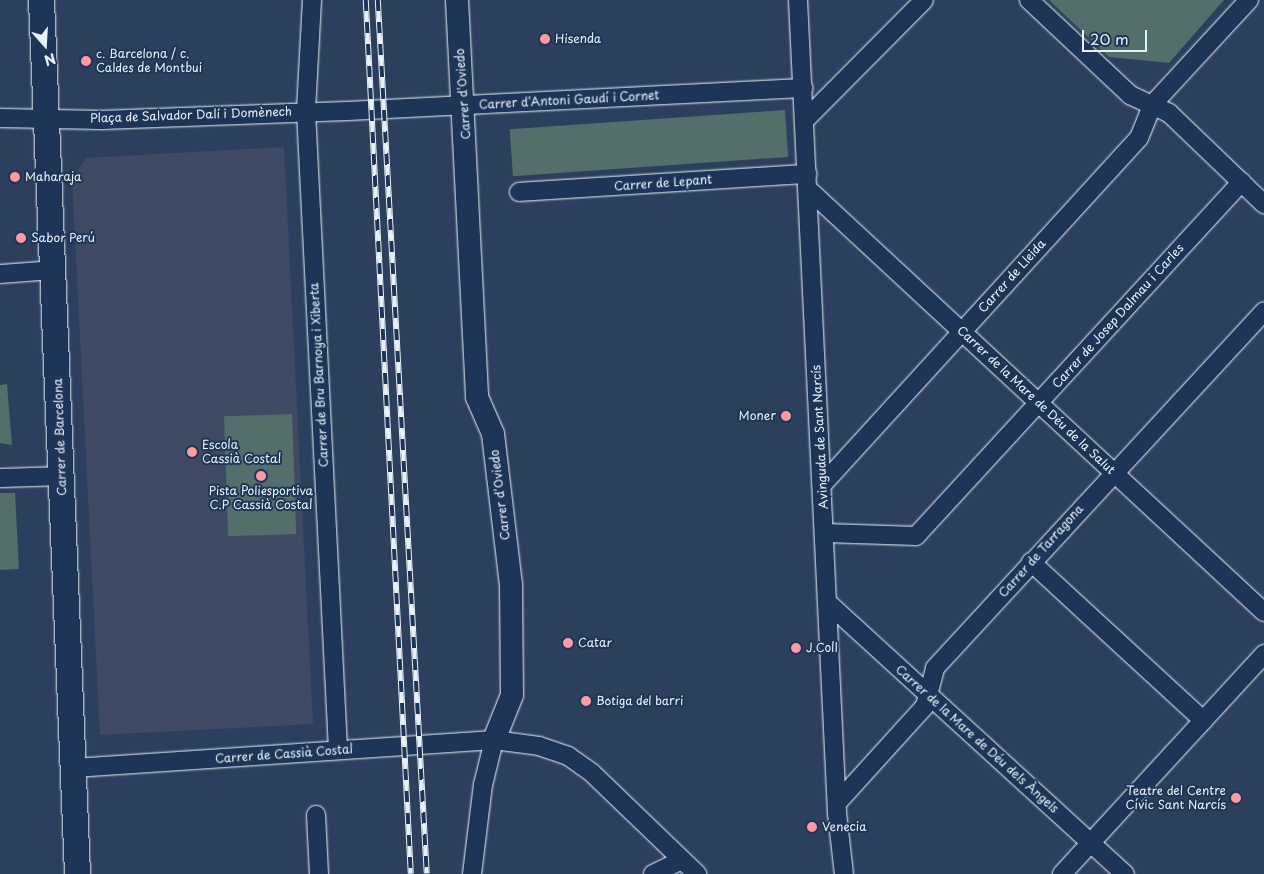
<!DOCTYPE html>
<html>
<head>
<meta charset="utf-8">
<style>
	body { margin:0 }
	#map { position:relative; width:1264px; height:874px; overflow:hidden; background:#2c3f5d; font-family:"Playpen Sans",sans-serif }
	div>[style] { position:absolute }
	.built>* { inset:0; background:#3f4a65 }
	.green>* { inset:0; background:#546e6b; transform-origin:0 0 }
	.roads { filter:drop-shadow(0 0 1px #e8f1f8) drop-shadow(0 0 1px #e8f1f8) }
	.minor>* { height:18px; margin:-9px; padding:0 9px; transform-origin:9px; border-radius:9px; background:#1d3557 }
	.tertiary>* { height:22px; margin:-11px; padding:0 11px; transform-origin:11px; border-radius:11px; background:#1d3557 }
	.secondary>* { height:25px; margin:-12.5px; padding:0 12.5px; transform-origin:12.5px; border-radius:12.5px; background:#1d3557 }
	.rail>* { height:5.5px; margin-top:-2.75px; transform-origin:0; background:repeating-linear-gradient(90deg,#1d3557 0 11px,#e8f1f8 0 22px); box-sizing:border-box; border-block:1px solid #e8f1f8 }
	.dots>* { width:14px; height:14px; translate:-50% -50%; box-sizing:border-box; border:2px solid #1d3557; border-radius:50% }
	span { translate:-50% -50%; white-space:nowrap; text-align:center; line-height:1.15; -webkit-text-stroke:4px #1d3557; paint-order:stroke }
	.poi-label { font-size:12px; color:#e8f1f8 }
	.left { translate:0 -50%; text-align:left }
	.right { translate:-100% -50%; text-align:right }
	.street-label { font-size:12px; color:#e8f1f8 }
	.north { position:absolute; left:20px; top:20px; width:50px; height:50px; -webkit-text-stroke:4px #1d3557; paint-order:stroke; rotate:161deg; font-size:14px; font-weight:700; line-height:20px; text-align:center; color:#e8f1f8 }
	.north::after { content:''; display:block; margin:auto; width:18px; height:22px; background:#e8f1f8; clip-path:polygon(50% 0,100% 100%,50% 72%,0 100%) }
	.scale { position:absolute; left:1082px; top:30px; width:65px; height:22px; box-sizing:border-box; border:2px solid #e8f1f8; border-top:0; padding-left:6px; font-size:15px; line-height:18px; white-space:nowrap; color:#e8f1f8; -webkit-text-stroke:4px #1d3557; paint-order:stroke }
</style>
</head>
<body>
<div id="map">
	<div class="built">
		<div style="clip-path:polygon(284px 147px,313px 724px,100px 735px,72px 179px,86px 158px)"></div>
	</div>
	<div class="green">
		<div style="clip-path:polygon(1049px 0,1224px 0,1169px 63px,1109px 57px)"></div>
		<div style="left:785px;top:110px;width:47px;height:276px;rotate:86deg"></div>
		<div style="clip-path:polygon(7px 384px,12px 445px,0 443px,0 385px)"></div>
		<div style="left:292px;top:414px;width:120px;height:68px;rotate:88deg"></div>
		<div style="clip-path:polygon(0 493px,15px 493px,19px 569px,0 570px)"></div>
	</div>
	<div class="roads">
		<div class="minor">
			<div style="left:312px;top:0;width:111px;rotate:93.1deg"></div>
			<div style="left:306px;top:111px;width:640px;rotate:87.13deg"></div>
			<div style="left:798px;top:0;width:814px;rotate:87.25deg"></div>
			<div style="left:837px;top:813px;width:61px;rotate:83.5deg"></div>
			<div style="left:1029px;top:0;width:139px;rotate:43.2deg"></div>
			<div style="left:1130px;top:95px;width:43px;rotate:24.8deg"></div>
			<div style="left:1169px;top:113px;width:132px;rotate:43.8deg"></div>
			<div style="left:0;top:118px;width:102px;rotate:1.1deg"></div>
			<div style="left:102px;top:120px;width:245px;rotate:-2.1deg"></div>
			<div style="left:347px;top:111px;width:457px;rotate:-2.9deg"></div>
			<div style="left:804px;top:121px;width:170px;rotate:-45.2deg"></div>
			<div style="left:808px;top:189px;width:622px;rotate:42.85deg"></div>
			<div style="left:519px;top:192px;width:289px;rotate:-3.6deg"></div>
			<div style="left:0;top:274px;width:53px;rotate:-4.3deg"></div>
			<div style="left:0;top:478px;width:61px;rotate:-1.9deg"></div>
			<div style="left:822px;top:485px;width:470px;rotate:-47.6deg"></div>
			<div style="left:1139px;top:138px;width:35px;rotate:-68deg"></div>
			<div style="left:1152px;top:105px;width:143px;rotate:-47.3deg"></div>
			<div style="left:825px;top:533px;width:91px;rotate:1.9deg"></div>
			<div style="left:916px;top:536px;width:481px;rotate:-47.4deg"></div>
			<div style="left:1031px;top:562px;width:234px;rotate:42.6deg"></div>
			<div style="left:828px;top:603px;width:402px;rotate:42.4deg"></div>
			<div style="left:74px;top:768px;width:421px;rotate:-3.8deg"></div>
			<div style="left:494px;top:740px;width:45px;rotate:7.6deg"></div>
			<div style="left:539px;top:746px;width:31px;rotate:19deg"></div>
			<div style="left:568px;top:756px;width:29px;rotate:35deg"></div>
			<div style="left:592px;top:773px;width:146px;rotate:43.9deg"></div>
			<div style="left:837px;top:803px;width:131px;rotate:-47.8deg"></div>
			<div style="left:925px;top:706px;width:39px;rotate:-75deg"></div>
			<div style="left:935px;top:668px;width:485px;rotate:-47.3deg"></div>
			<div style="left:316px;top:815px;width:59px;rotate:87.1deg"></div>
			<div style="left:472px;top:874px;width:90px;rotate:-83deg"></div>
			<div style="left:483px;top:785px;width:46px;rotate:-76.3deg"></div>
			<div style="left:653px;top:874px;width:32px;rotate:-26deg"></div>
			<div style="left:1062px;top:874px;width:299px;rotate:-47.4deg"></div>
		</div>
		<div class="tertiary">
			<div style="left:457px;top:0;width:398px;rotate:87.1deg"></div>
			<div style="left:477px;top:397px;width:40px;rotate:66.6deg"></div>
			<div style="left:493px;top:434px;width:151px;rotate:83.2deg"></div>
			<div style="left:511px;top:584px;width:111px;rotate:89.5deg"></div>
			<div style="left:512px;top:695px;width:48px;rotate:111.8deg"></div>
		</div>
		<div class="secondary">
			<div style="left:41px;top:0;width:875px;rotate:87.64deg"></div>
		</div>
	</div>
	<div class="rail">
		<div style="left:366px;top:0;width:875px;rotate:87.05deg"></div>
		<div style="left:378px;top:0;width:875px;rotate:86.79deg"></div>
	</div>
	<div class="dots">
		<div style="left:545px;top:39px;background:#ff9aa2"></div>
		<div style="left:86px;top:61px;background:#ff9aa2"></div>
		<div style="left:15px;top:177px;background:#ff9aa2"></div>
		<div style="left:21px;top:238px;background:#ff9aa2"></div>
		<div style="left:786px;top:416px;background:#ff9aa2"></div>
		<div style="left:192px;top:452px;background:#ff9aa2"></div>
		<div style="left:261px;top:476px;background:#ff9aa2"></div>
		<div style="left:568px;top:643px;background:#ff9aa2"></div>
		<div style="left:796px;top:648px;background:#ff9aa2"></div>
		<div style="left:586px;top:701px;background:#ff9aa2"></div>
		<div style="left:1236px;top:798px;background:#ff9aa2"></div>
		<div style="left:812px;top:827px;background:#ff9aa2"></div>
	</div>
	<div class="poi-label">
		<span class="left" style="left:555px;top:39px">Hisenda</span>
		<span class="left" style="left:96px;top:61px">c. Barcelona / c.<br>Caldes de Montbui</span>
		<span class="left" style="left:25px;top:177px">Maharaja</span>
		<span class="left" style="left:31px;top:238px">Sabor Perú</span>
		<span class="right" style="left:776px;top:416px">Moner</span>
		<span class="left" style="left:202px;top:452px">Escola<br>Cassià Costal</span>
		<span style="left:261px;top:498px">Pista Poliesportiva<br>C.P Cassià Costal</span>
		<span class="left" style="left:578px;top:643px">Catar</span>
		<span class="left" style="left:806px;top:648px">J.Coll</span>
		<span class="left" style="left:596px;top:701px">Botiga del barri</span>
		<span class="right" style="left:1226px;top:798px">Teatre del Centre<br>Cívic Sant Narcís</span>
		<span class="left" style="left:822px;top:827px">Venecia</span>
	</div>
	<div class="street-label">
		<span style="left:463px;top:94px;rotate:-94deg">Carrer d'Oviedo</span>
		<span style="left:569px;top:100px;rotate:-3deg">Carrer d'Antoni Gaudí i Cornet</span>
		<span style="left:191px;top:115px;rotate:-2deg">Plaça de Salvador Dalí i Domènech</span>
		<span style="left:663px;top:183px;rotate:-4deg">Carrer de Lepant</span>
		<span style="left:1012px;top:276px;rotate:-48deg">Carrer de Lleida</span>
		<span style="left:1118px;top:316px;rotate:-48deg">Carrer de Josep Dalmau i Carles</span>
		<span style="left:319px;top:375px;rotate:-93deg">Carrer de Bru Barnoya i Xiberta</span>
		<span style="left:1036px;top:400px;rotate:43deg">Carrer de la Mare de Déu de la Salut</span>
		<span style="left:60px;top:437px;rotate:-92deg">Carrer de Barcelona</span>
		<span style="left:820px;top:437px;rotate:-93deg">Avinguda de Sant Narcís</span>
		<span style="left:500px;top:495px;rotate:-97deg">Carrer d'Oviedo</span>
		<span style="left:1041px;top:551px;rotate:-48deg">Carrer de Tarragona</span>
		<span style="left:977px;top:739px;rotate:42deg">Carrer de la Mare de Déu dels Àngels</span>
		<span style="left:284px;top:754px;rotate:-4deg">Carrer de Cassià Costal</span>
	</div>
	<div class="north">N</div>
	<div class="scale">20 m</div>
</div>
</body>
</html>
